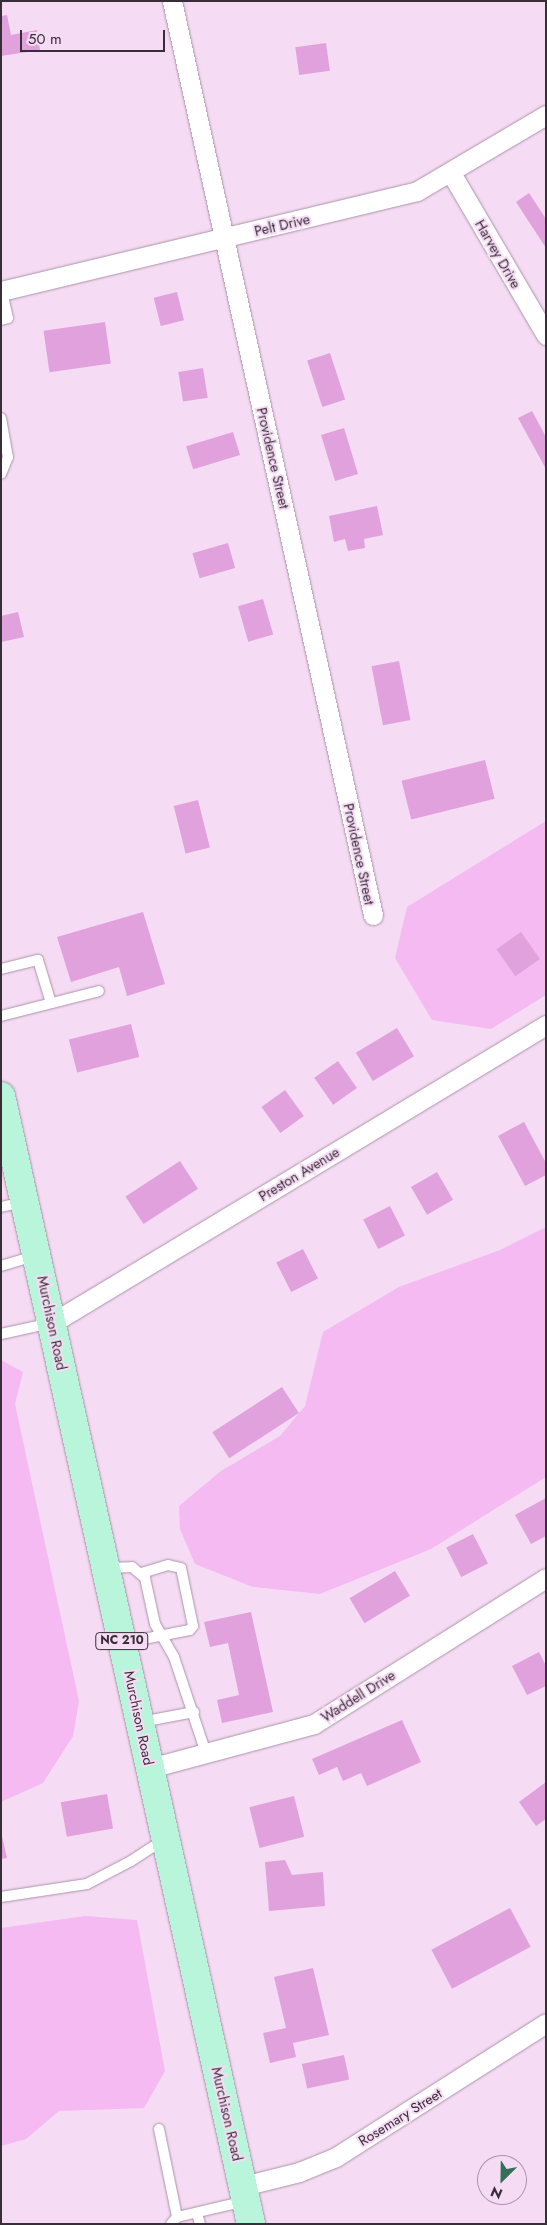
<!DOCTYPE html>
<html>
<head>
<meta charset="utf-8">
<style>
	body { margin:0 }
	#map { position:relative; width:547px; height:2225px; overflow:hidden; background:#f5dbf3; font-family:Jost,sans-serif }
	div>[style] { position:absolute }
	.green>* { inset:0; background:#f4baf1 }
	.building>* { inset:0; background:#e1a1dd; transform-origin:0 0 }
	.roads { filter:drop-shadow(0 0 1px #ab93a9) drop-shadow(0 0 1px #ab93a9) }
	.service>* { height:10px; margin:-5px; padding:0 5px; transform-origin:5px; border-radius:5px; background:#fff }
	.minor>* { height:19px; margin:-9.5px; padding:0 9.5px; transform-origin:9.5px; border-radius:9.5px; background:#fff }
	.primary>* { height:28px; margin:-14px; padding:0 14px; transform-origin:14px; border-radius:14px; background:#b8f5db }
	span { translate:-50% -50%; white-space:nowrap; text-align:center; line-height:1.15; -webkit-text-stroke:4px #f5dbf3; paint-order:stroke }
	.shield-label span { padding:1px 4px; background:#f5dbf3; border:1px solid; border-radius:4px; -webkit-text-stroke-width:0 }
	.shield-label { font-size:12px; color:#382e38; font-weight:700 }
	.street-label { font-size:14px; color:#382e38 }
	.frame { position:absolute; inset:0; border:2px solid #382e38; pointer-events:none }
	.north { position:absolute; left:477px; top:2155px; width:50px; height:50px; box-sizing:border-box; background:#f5dbf3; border:1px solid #a996a8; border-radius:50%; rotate:203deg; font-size:14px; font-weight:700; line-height:20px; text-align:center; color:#382e38 }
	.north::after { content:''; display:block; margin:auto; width:18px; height:22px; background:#366f58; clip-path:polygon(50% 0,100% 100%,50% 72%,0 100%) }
	.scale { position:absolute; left:20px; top:30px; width:145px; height:22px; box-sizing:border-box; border:2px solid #382e38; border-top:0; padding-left:6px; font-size:15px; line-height:18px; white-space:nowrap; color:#382e38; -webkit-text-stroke:4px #f5dbf3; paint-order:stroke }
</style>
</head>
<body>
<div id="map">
	<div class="green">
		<div style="clip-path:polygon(546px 821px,546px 995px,491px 1029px,432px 1020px,395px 958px,407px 907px)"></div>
		<div style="clip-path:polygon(546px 1227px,546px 1477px,431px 1549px,320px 1594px,253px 1587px,195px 1564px,180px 1529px,179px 1506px,221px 1471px,280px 1436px,305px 1406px,323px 1332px,399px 1287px,500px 1250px)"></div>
		<div style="clip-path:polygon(1px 1360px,23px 1372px,15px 1404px,79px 1701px,73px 1736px,43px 1783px,1px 1802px)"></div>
		<div style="clip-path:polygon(85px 1916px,137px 1920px,165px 2071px,144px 2108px,59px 2111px,26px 2139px,1px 2146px,1px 1928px)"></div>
	</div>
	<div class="building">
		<div style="clip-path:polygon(7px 15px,11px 35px,37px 30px,40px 50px,1px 56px,1px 16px)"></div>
		<div style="left:326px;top:43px;width:28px;height:31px;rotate:82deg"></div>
		<div style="clip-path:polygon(529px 193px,546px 219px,546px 248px,516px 202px)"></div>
		<div style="left:177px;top:292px;width:29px;height:24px;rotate:76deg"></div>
		<div style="left:105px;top:322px;width:42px;height:62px;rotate:82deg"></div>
		<div style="left:330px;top:353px;width:49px;height:24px;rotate:72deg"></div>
		<div style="left:203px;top:368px;width:30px;height:25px;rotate:81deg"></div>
		<div style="clip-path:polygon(532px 411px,546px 437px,546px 469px,518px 418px)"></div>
		<div style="left:344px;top:428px;width:48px;height:24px;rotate:73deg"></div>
		<div style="left:233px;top:432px;width:24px;height:49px;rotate:73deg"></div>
		<div style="clip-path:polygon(377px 506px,383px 535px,364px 539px,365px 548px,348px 551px,345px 539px,334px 542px,329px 516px)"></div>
		<div style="left:228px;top:543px;width:26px;height:37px;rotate:74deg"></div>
		<div style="left:263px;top:599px;width:37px;height:26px;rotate:74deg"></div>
		<div style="clip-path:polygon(18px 612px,24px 637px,1px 642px,1px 616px)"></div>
		<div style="left:399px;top:661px;width:60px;height:28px;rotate:79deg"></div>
		<div style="left:485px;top:760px;width:40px;height:86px;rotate:76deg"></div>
		<div style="left:198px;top:800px;width:49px;height:25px;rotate:76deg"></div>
		<div style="clip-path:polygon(143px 912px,165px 984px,127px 996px,119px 967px,71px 982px,57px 937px)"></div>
		<div style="left:521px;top:932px;width:33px;height:30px;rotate:55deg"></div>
		<div style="left:131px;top:1024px;width:34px;height:64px;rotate:76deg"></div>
		<div style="left:397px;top:1028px;width:33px;height:48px;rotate:59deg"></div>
		<div style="left:338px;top:1061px;width:33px;height:29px;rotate:55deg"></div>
		<div style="left:285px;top:1090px;width:32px;height:29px;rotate:54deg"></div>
		<div style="clip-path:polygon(524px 1122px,546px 1163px,546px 1175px,525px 1186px,498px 1136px)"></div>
		<div style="left:180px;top:1161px;width:33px;height:65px;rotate:57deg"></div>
		<div style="left:437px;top:1172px;width:32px;height:30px;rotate:60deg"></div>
		<div style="left:390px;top:1206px;width:33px;height:30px;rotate:63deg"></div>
		<div style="left:303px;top:1249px;width:33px;height:30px;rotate:63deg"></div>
		<div style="left:282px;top:1387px;width:31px;height:83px;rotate:57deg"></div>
		<div style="clip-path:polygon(546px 1498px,546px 1536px,531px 1544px,515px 1515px)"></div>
		<div style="left:473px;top:1534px;width:33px;height:30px;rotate:63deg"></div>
		<div style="left:395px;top:1571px;width:29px;height:53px;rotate:59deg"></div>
		<div style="clip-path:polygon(251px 1612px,273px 1712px,222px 1723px,217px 1700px,239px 1695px,228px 1643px,210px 1647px,204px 1622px)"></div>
		<div style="clip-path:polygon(539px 1652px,546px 1666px,546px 1686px,527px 1695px,512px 1666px)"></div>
		<div style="clip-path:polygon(402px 1720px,421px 1762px,367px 1786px,361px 1773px,343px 1781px,337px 1767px,319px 1775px,312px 1759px)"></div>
		<div style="clip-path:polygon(546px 1782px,546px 1819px,536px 1826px,519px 1802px)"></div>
		<div style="left:107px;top:1794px;width:35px;height:47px;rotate:80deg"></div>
		<div style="left:294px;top:1796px;width:42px;height:46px;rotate:76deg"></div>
		<div style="clip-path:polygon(1px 1832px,7px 1858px,1px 1859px)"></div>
		<div style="clip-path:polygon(285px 1860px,292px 1875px,323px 1872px,325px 1906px,269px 1911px,265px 1862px)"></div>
		<div style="left:510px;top:1908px;width:44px;height:89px;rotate:62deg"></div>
		<div style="clip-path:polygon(313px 1968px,329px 2035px,293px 2043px,296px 2057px,270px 2063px,263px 2033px,286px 2028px,274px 1977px)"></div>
		<div style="left:344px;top:2055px;width:25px;height:43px;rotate:78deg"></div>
	</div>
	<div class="roads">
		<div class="service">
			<div style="left:1px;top:320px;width:7px;rotate:-16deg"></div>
			<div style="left:8px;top:318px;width:28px;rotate:-103deg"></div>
			<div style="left:1px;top:418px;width:40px;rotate:80deg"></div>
			<div style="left:8px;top:457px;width:18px;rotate:112deg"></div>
			<div style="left:1px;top:969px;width:38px;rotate:-14deg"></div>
			<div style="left:38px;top:960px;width:45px;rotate:73.2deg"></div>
			<div style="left:1px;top:1016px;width:101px;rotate:-14.3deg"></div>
			<div style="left:1px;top:1207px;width:22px;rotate:-13deg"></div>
			<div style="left:1px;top:1266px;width:37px;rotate:-17deg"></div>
			<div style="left:1px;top:1334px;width:51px;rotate:-12.4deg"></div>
			<div style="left:107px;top:1568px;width:25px;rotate:-2deg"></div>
			<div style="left:132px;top:1567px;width:17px;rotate:40deg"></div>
			<div style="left:145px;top:1578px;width:47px;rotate:77.7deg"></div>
			<div style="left:155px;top:1624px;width:38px;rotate:60deg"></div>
			<div style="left:174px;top:1657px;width:101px;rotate:71.6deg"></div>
			<div style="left:123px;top:1643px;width:68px;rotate:-11deg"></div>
			<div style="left:190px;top:1630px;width:5px;rotate:-53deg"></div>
			<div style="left:193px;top:1626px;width:59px;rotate:-101.7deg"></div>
			<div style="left:181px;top:1568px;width:13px;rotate:-167deg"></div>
			<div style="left:168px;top:1565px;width:27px;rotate:163deg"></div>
			<div style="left:141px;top:1722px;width:54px;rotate:-10.7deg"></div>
			<div style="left:1px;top:1897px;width:87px;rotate:-8.6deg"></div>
			<div style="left:87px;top:1884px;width:50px;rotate:-27.6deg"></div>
			<div style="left:131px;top:1861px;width:38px;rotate:-33deg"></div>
			<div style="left:159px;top:2129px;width:90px;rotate:78.4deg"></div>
			<div style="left:197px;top:2213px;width:11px;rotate:75deg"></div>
			<div style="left:171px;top:2224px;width:9px;rotate:-49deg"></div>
			<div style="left:177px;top:2217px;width:70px;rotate:-13.2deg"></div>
		</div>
		<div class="minor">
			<div style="left:172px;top:1px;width:936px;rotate:77.6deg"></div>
			<div style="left:451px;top:173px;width:188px;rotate:59.6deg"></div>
			<div style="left:1px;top:291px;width:428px;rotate:-13.5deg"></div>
			<div style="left:417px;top:191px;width:150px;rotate:-30.5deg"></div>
			<div style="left:52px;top:1323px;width:577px;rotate:-31.1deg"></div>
			<div style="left:150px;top:1768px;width:170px;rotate:-15deg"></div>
			<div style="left:314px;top:1724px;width:274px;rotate:-32.2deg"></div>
			<div style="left:243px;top:2186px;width:58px;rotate:-14deg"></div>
			<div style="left:299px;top:2172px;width:40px;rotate:-22deg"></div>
			<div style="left:336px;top:2157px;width:249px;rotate:-32.5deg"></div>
		</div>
		<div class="primary">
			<div style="left:1px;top:1096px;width:1155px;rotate:77.5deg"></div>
		</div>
	</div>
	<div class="shield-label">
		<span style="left:122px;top:1641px">NC 210</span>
	</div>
	<div class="street-label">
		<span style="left:282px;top:225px;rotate:-13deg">Pelt Drive</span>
		<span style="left:498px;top:254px;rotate:60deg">Harvey Drive</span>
		<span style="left:273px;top:458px;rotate:77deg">Providence Street</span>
		<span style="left:359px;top:854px;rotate:78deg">Providence Street</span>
		<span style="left:299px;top:1174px;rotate:-31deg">Preston Avenue</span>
		<span style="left:52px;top:1323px;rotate:78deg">Murchison Road</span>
		<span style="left:358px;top:1696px;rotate:-32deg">Waddell Drive</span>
		<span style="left:139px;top:1718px;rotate:78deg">Murchison Road</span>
		<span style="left:227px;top:2114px;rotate:77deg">Murchison Road</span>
		<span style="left:400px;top:2117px;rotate:-32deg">Rosemary Street</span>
	</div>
	<div class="frame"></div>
	<div class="north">N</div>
	<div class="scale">50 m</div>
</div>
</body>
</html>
